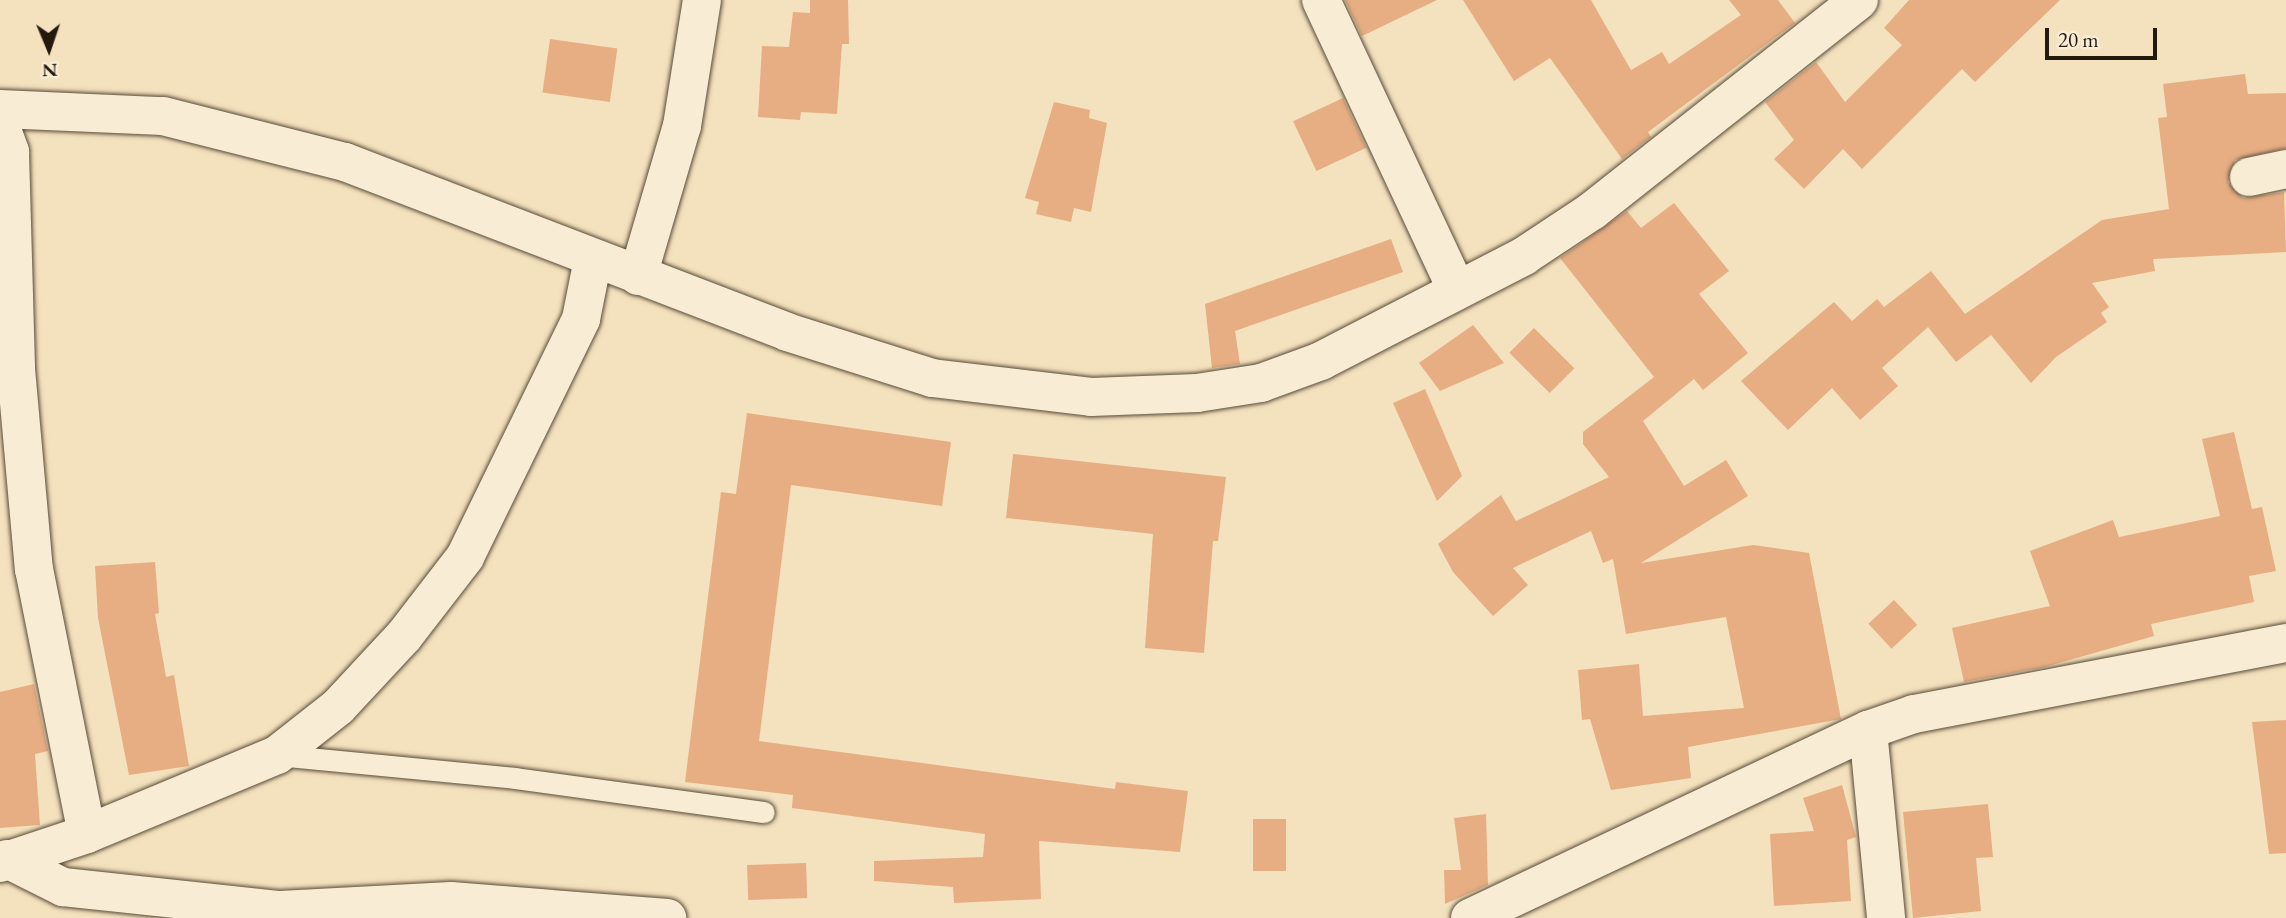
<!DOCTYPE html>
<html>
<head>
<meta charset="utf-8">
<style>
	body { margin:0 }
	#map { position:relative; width:2286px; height:918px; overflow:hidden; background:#f4e1bd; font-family:"EB Garamond",serif }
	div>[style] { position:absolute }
	.building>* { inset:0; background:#e7ae84; transform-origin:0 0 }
	.roads { filter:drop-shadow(0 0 2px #584b39) drop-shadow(0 0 2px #584b39) }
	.lane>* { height:21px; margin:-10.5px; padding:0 10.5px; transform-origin:10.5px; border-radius:10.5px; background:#f8ecd4 }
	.street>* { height:38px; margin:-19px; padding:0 19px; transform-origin:19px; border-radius:19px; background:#f8ecd4 }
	span { translate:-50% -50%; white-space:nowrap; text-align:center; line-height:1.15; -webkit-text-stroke:5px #f8ecd4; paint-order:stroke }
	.north { position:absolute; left:14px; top:14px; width:70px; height:70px; -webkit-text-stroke:5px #f8ecd4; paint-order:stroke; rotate:178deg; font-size:19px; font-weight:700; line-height:28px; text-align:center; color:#24190d }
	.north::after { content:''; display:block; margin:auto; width:24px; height:32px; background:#24190d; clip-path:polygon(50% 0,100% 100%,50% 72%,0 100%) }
	.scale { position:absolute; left:2045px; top:28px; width:112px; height:32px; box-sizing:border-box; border:4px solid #24190d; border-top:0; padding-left:9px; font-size:21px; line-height:24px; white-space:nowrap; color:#24190d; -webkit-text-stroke:5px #f8ecd4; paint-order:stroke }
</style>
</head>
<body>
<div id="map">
	<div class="building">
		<div style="clip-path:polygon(810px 0,848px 0,849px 44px,842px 44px,837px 114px,801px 112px,800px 120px,758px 117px,762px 46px,789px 47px,793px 12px,810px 13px)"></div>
		<div style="clip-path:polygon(1345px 0,1437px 0,1362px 36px)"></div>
		<div style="clip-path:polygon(1463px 0,1591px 0,1631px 70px,1662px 52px,1669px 64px,1741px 15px,1729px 0,1778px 0,1795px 23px,1648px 132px,1651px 137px,1622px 159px,1550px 58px,1514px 81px)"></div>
		<div style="clip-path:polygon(1909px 0,2060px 0,1975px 82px,1962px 69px,1862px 169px,1843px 149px,1804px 189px,1774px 159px,1794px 140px,1765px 102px,1816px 62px,1845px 102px,1902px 45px,1884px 28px)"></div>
		<div style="left:550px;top:39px;width:68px;height:54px;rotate:8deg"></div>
		<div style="clip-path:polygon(2245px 74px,2248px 94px,2286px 93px,2286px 148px,2235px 160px,2228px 182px,2243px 198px,2284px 192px,2286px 252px,2153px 259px,2155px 271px,2092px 283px,2109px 307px,2101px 313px,2107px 322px,2056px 357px,2031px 383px,1991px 335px,1956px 362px,1928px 327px,1882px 368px,1898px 386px,1860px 420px,1832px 388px,1788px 430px,1741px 381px,1834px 302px,1852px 321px,1877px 299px,1884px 307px,1931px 271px,1965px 314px,2102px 220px,2169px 209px,2158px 118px,2167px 117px,2163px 84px)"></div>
		<div style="left:1343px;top:98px;width:55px;height:55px;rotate:65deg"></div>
		<div style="clip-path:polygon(1054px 102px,1090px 110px,1089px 118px,1107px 123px,1091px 212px,1074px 208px,1071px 222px,1036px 214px,1039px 202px,1025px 198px)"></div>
		<div style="clip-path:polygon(1674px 203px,1729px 271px,1699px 294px,1748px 353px,1703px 390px,1694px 379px,1643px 421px,1684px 486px,1726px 460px,1748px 496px,1641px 563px,1753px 545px,1809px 553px,1841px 719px,1688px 747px,1691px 778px,1611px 790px,1590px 719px,1582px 720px,1578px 670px,1639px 664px,1643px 716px,1744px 708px,1726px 617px,1626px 634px,1613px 559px,1603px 563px,1591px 531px,1513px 568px,1528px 585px,1493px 616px,1453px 572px,1438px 544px,1501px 495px,1516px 521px,1609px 477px,1583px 444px,1583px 432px,1654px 377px,1560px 258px,1627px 211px,1641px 228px)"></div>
		<div style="clip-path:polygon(1391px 239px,1403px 272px,1235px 331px,1240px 364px,1212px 368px,1205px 304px)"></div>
		<div style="clip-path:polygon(1473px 325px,1504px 363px,1440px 391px,1419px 363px)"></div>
		<div style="left:1534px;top:328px;width:57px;height:35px;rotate:45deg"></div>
		<div style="clip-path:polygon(1425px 389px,1462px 476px,1437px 501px,1393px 403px)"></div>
		<div style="clip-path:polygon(747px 413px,951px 442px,942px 506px,791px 485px,759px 741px,1115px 789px,1116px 782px,1188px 791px,1180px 852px,1039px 841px,1041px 899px,954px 903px,953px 887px,874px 881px,874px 861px,983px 857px,985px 834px,792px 808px,793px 795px,685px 782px,721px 492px,736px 494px)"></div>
		<div style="clip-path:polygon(2234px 432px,2252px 509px,2262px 507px,2276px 571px,2249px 576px,2254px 602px,2151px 624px,2154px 636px,2045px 667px,1964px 682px,1952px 628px,2050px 606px,2030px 551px,2113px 520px,2119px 537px,2220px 516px,2202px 439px)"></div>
		<div style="clip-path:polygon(1013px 454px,1226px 477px,1218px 541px,1213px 541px,1204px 653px,1145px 648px,1153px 534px,1006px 518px)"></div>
		<div style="clip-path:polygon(155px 562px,159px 613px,155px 614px,166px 677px,174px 675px,189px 766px,129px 775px,98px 618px,95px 566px)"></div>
		<div style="left:1894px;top:600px;width:34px;height:35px;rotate:47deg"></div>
		<div style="clip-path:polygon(34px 684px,48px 751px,35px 754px,40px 825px,0 828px,0 692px)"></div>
		<div style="clip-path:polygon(2286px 720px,2286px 853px,2269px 854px,2252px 722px)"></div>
		<div style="clip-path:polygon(1842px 785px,1856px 837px,1847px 840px,1851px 901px,1774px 906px,1770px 834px,1814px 831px,1803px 798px)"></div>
		<div style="clip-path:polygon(1988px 804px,1993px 857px,1976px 858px,1981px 911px,1913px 918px,1903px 812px)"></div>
		<div style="clip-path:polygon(1486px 814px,1488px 885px,1445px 904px,1444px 870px,1461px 870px,1454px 818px)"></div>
		<div style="left:1253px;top:819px;width:33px;height:52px"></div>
		<div style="left:806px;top:863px;width:35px;height:59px;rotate:88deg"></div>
	</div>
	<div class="roads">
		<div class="lane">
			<div style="left:277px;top:755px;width:239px;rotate:5.5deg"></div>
			<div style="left:515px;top:778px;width:251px;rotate:7.8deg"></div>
		</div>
		<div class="street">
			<div style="left:1321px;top:0;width:320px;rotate:64.9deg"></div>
			<div style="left:0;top:109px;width:163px;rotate:2.5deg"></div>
			<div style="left:163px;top:116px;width:188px;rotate:14.2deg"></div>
			<div style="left:345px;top:162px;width:474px;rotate:21deg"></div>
			<div style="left:787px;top:332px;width:152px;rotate:17.6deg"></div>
			<div style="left:932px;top:378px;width:160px;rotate:6.8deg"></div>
			<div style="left:1091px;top:397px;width:106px;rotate:-2.2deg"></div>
			<div style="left:1197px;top:393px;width:65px;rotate:-8.9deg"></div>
			<div style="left:1261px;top:383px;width:64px;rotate:-20.1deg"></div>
			<div style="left:1321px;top:361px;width:229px;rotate:-27.3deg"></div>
			<div style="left:1524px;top:256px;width:82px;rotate:-33.5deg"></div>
			<div style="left:1592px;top:211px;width:340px;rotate:-38.3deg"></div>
			<div style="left:0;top:124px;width:30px;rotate:70deg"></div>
			<div style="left:10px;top:152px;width:217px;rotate:88.4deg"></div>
			<div style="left:16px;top:369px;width:201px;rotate:84.9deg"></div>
			<div style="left:34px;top:569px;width:270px;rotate:78.7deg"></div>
			<div style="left:2249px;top:177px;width:38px;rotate:-12deg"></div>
			<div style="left:638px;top:276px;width:156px;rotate:-73.7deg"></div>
			<div style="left:682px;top:126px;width:128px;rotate:-81deg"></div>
			<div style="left:1868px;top:730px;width:189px;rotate:84.5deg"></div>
			<div style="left:7px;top:859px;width:63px;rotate:26.6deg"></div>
			<div style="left:63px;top:887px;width:218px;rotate:6.1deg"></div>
			<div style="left:280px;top:910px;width:171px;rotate:-3deg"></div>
			<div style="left:451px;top:901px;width:217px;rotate:4.5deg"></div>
			<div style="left:0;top:863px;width:92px;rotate:-18.4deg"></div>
			<div style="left:87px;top:834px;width:206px;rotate:-22.6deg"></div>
			<div style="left:277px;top:755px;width:78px;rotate:-38.2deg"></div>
			<div style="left:338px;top:707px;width:97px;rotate:-47.1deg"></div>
			<div style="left:404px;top:636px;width:100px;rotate:-52.3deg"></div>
			<div style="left:465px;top:557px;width:265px;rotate:-64deg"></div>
			<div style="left:581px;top:319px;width:61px;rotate:-78.7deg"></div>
			<div style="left:1470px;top:918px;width:440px;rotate:-25.3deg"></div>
			<div style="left:1868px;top:730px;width:49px;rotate:-19.2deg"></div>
			<div style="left:1914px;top:714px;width:379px;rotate:-10.8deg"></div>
		</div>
	</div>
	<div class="north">N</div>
	<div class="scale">20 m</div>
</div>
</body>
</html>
